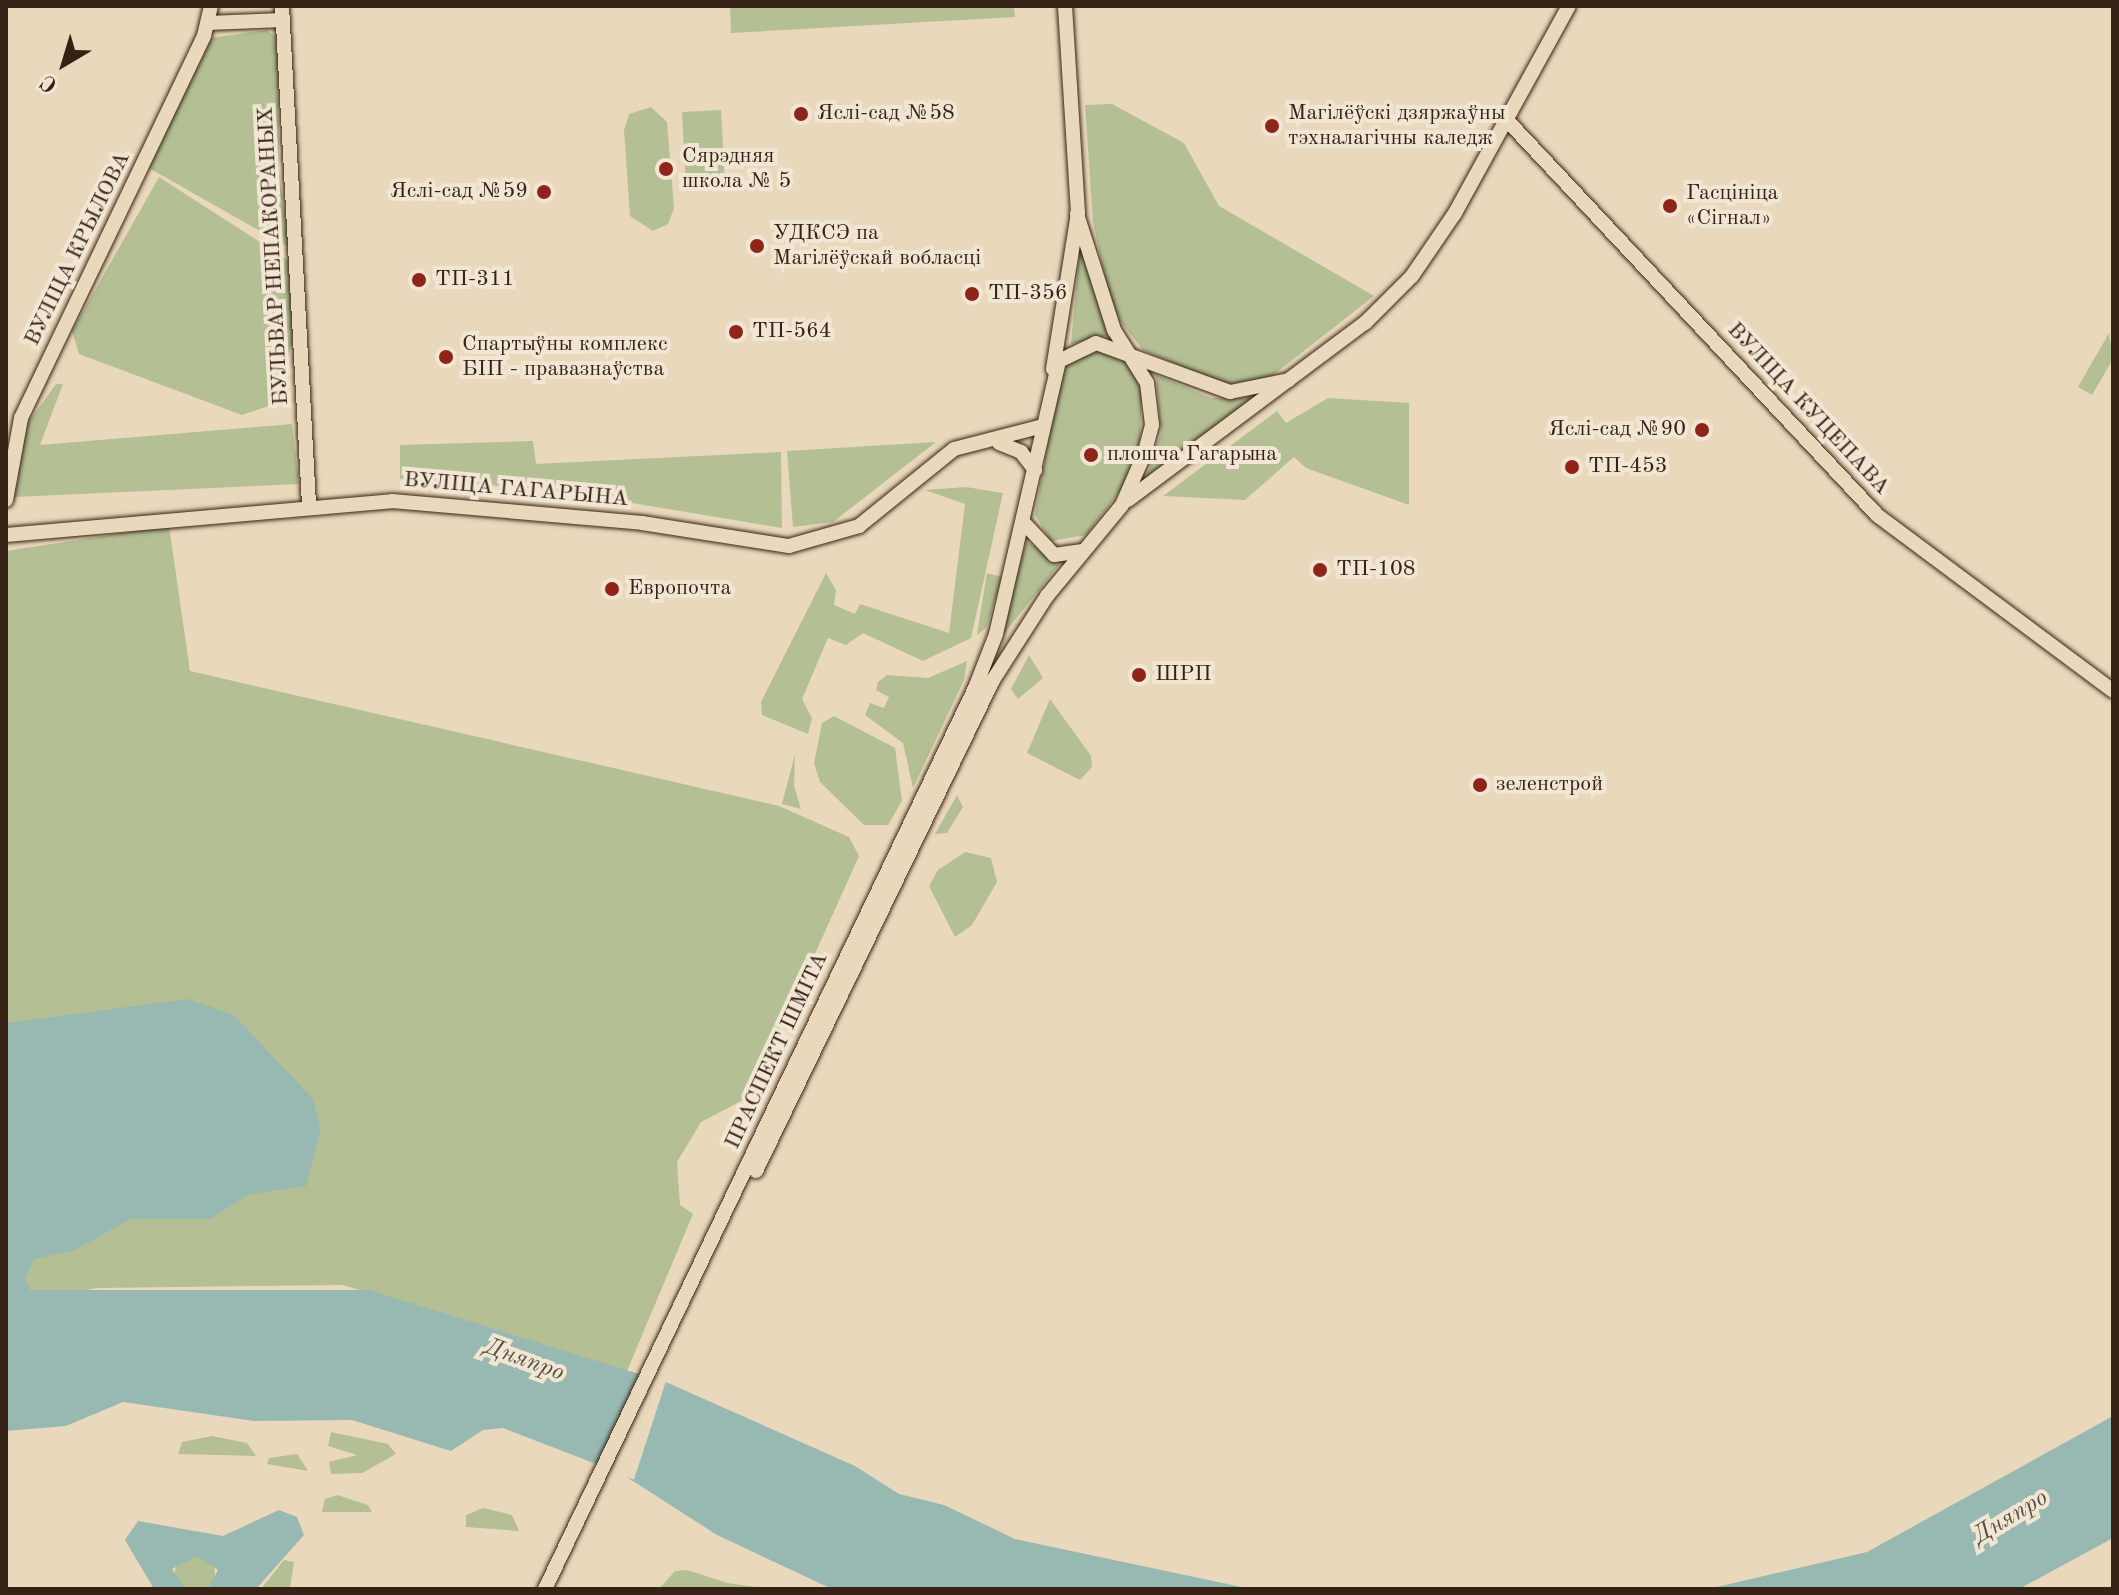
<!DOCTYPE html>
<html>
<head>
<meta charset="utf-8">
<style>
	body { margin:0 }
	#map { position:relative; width:2119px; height:1595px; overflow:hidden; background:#ead8bc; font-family:"Old Standard TT",serif }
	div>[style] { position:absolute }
	.green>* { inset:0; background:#b4bf93; transform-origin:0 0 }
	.round { border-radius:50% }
	.water>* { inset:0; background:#98b9b1 }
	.pier>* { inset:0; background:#ead8bc; transform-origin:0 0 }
	.roads { filter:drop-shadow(0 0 2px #362214) drop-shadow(0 0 2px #362214) }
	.major>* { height:14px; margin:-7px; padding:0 7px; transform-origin:7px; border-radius:7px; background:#ead8bc }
	.dots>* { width:22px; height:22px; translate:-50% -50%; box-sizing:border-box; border:4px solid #f1e6d3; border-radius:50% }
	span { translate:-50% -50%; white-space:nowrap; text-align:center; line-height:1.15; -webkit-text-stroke:8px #f1e6d3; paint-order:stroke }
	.poi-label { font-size:22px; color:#362214 }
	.left { translate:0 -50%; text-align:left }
	.right { translate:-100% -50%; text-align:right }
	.street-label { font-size:22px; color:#362214 }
	.water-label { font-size:24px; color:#534f43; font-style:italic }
	.frame { position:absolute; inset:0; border:8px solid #362214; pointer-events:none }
	.north { position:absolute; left:24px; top:24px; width:80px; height:80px; -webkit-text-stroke:6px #f1e6d3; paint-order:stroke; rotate:218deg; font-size:22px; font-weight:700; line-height:32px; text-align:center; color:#362214 }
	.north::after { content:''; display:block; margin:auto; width:28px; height:36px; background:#362214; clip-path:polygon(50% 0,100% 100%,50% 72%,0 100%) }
</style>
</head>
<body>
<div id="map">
	<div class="green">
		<div style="clip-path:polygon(730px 6px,1014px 6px,1015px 17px,731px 33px)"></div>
		<div style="clip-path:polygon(267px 30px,278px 39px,279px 171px,290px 248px,147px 167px,211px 38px)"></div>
		<div style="clip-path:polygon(1112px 104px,1184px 143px,1219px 206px,1374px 296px,1268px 379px,1228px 386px,1143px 350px,1112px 311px,1093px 222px,1085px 105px)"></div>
		<div style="clip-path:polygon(651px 107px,667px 122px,674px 208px,668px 224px,653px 231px,630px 216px,624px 130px,629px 114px)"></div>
		<div style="left:721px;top:110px;width:76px;height:39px;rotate:87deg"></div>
		<div style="clip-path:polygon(159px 177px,291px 262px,293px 339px,277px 403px,242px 415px,79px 354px,72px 331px)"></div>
		<div style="clip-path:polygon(1081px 236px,1111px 335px,1071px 344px)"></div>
		<div style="clip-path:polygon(2109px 333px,2113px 359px,2092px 395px,2078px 387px)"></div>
		<div style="clip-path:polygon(1092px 349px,1121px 353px,1142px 380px,1140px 444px,1121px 490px,1086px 535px,1051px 541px,1035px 515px,1052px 420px,1065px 364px)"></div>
		<div style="clip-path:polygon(1156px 375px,1211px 398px,1258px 397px,1145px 482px,1161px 433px)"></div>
		<div style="clip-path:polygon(56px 384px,63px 384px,40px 445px,292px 424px,299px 484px,14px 497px,27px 424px)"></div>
		<div style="clip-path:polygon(1328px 398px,1409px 403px,1409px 505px,1306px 468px,1294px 457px,1245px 500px,1163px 496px,1277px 411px,1286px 423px)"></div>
		<div style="clip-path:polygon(533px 441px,536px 464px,781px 452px,782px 528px,554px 490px,400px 479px,400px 445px)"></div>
		<div style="clip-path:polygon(936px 442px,833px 522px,793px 527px,787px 451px)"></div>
		<div style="clip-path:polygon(966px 487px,1003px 493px,971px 638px,923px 661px,863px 633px,846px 645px,828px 638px,802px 699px,812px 718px,808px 734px,762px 715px,761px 702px,826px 573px,836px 590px,834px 605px,855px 614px,860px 604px,949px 633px,965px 504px,925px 490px)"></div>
		<div style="clip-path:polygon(169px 526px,190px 671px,779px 806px,849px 837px,859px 856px,751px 1096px,701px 1122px,677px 1162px,680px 1205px,693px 1214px,627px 1371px,343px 1285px,97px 1288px,6px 1304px,6px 551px)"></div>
		<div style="clip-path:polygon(1026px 542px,1063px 560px,999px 640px)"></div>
		<div style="clip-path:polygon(987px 573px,1002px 577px,986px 628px,977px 635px)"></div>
		<div style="clip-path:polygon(1029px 655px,1043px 678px,1018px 699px,1011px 689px)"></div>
		<div style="clip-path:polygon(967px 661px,964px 680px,913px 788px,903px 743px,865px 715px,870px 703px,884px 708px,889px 697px,876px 690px,878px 682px,887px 675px,928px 678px)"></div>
		<div style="clip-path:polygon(1050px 699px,1091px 756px,1092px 767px,1080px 780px,1027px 753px)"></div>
		<div style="clip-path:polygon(834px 716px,895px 748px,902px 801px,888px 825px,864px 825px,820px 782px,814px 763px,822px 723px)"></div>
		<div style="clip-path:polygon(795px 754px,794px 786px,801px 809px,782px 804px)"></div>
		<div style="clip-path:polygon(957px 795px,963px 807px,947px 833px,935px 834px)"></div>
		<div style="clip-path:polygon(965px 852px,991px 858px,997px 882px,972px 925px,955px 937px,929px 886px,938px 870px)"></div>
		<div style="clip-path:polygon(331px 1432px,388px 1444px,396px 1454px,362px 1473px,331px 1474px,329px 1462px,357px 1455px,328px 1446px)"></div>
		<div style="clip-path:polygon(212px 1436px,247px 1443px,256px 1456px,178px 1454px,182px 1442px)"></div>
		<div style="clip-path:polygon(297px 1454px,308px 1471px,267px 1464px,269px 1458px)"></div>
		<div style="clip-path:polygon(337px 1495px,368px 1505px,372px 1512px,322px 1512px,325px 1499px)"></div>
		<div style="clip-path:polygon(483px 1508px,512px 1515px,519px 1531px,466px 1527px,466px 1515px)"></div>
		<div class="round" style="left:175px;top:1553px;width:40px;height:40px"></div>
		<div style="clip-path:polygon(284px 1560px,294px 1562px,290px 1589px,261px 1589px)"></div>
		<div style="clip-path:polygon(687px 1570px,728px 1583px,770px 1589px,659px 1589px,675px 1571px)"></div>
	</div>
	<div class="water">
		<div style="clip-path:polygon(188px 999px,234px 1015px,313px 1099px,321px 1130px,306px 1186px,250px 1194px,210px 1219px,131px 1219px,75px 1250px,34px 1259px,25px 1279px,30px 1290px,369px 1290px,668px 1383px,855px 1466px,899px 1494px,944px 1505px,1015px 1539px,1251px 1589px,832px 1589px,717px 1535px,622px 1474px,503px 1428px,483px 1430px,451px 1451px,352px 1420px,254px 1421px,123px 1402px,66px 1426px,6px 1431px,6px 1023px)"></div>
		<div style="clip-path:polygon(2113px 1416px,2113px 1538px,2019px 1589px,1708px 1589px,1867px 1552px)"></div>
		<div style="clip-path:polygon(279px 1510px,297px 1517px,304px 1535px,256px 1589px,208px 1589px,218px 1570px,197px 1556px,172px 1569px,186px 1589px,154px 1589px,125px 1540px,138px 1521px,223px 1536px)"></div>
	</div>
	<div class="pier">
		<div style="left:643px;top:1371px;width:25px;height:106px;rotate:18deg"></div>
	</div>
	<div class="roads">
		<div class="major">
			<div style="left:282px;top:6px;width:499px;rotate:86.9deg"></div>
			<div style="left:209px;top:23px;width:73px;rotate:-2.4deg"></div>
			<div style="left:1505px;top:118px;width:544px;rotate:46.86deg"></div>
			<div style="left:1877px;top:515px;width:294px;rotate:36.7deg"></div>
			<div style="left:1053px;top:369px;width:158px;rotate:-80.9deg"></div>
			<div style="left:1078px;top:213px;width:207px;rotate:-93.6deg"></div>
			<div style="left:999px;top:443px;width:24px;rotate:22deg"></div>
			<div style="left:1021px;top:452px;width:23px;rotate:52deg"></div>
			<div style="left:6px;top:500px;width:83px;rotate:-79.6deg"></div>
			<div style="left:21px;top:418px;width:424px;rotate:-64.4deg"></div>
			<div style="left:204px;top:36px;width:31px;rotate:-77deg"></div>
			<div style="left:1128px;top:500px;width:296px;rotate:-36.8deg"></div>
			<div style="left:1365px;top:323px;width:66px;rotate:-45deg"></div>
			<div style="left:1412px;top:276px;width:76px;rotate:-55.7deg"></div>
			<div style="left:1455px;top:213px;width:236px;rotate:-61.2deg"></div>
			<div style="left:1024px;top:523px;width:44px;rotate:46.8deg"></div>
			<div style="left:1054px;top:555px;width:29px;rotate:-8deg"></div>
			<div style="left:6px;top:535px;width:387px;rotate:-5deg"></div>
			<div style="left:392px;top:501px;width:251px;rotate:5deg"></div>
			<div style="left:642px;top:523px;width:149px;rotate:8.9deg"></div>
			<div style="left:789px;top:546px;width:73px;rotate:-15.9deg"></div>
			<div style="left:859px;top:526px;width:122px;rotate:-39deg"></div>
			<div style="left:954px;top:449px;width:92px;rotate:-14.5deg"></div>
			<div style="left:756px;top:1171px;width:545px;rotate:-64.23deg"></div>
			<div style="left:993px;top:680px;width:100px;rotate:-57.3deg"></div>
			<div style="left:1047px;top:596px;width:118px;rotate:-50.5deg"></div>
			<div style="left:1122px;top:505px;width:55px;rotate:-66.3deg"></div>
			<div style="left:1144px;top:455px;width:31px;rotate:-75deg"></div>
			<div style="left:1152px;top:425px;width:42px;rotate:-96.8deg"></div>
			<div style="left:1147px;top:383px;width:62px;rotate:-121.9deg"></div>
			<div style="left:1114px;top:330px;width:122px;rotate:-107.7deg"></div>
			<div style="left:545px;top:1589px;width:998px;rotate:-64.49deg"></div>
			<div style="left:975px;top:688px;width:58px;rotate:-68.7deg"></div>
			<div style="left:996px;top:634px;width:280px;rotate:-77deg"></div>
			<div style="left:1059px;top:361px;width:41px;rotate:-25.9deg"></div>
			<div style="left:1096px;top:343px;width:143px;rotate:20.1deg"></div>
			<div style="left:1230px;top:392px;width:60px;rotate:-11.5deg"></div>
		</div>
	</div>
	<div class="dots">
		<div style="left:801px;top:114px;background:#8f2418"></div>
		<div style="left:1272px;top:126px;background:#8f2418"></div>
		<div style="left:666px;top:169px;background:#8f2418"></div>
		<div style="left:544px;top:192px;background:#8f2418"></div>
		<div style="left:1670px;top:206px;background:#8f2418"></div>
		<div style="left:757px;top:246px;background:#8f2418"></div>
		<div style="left:419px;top:280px;background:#8f2418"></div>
		<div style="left:972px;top:294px;background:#8f2418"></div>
		<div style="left:736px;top:332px;background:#8f2418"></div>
		<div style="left:446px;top:357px;background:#8f2418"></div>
		<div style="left:1702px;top:430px;background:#8f2418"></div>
		<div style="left:1091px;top:455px;background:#8f2418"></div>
		<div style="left:1572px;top:467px;background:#8f2418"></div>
		<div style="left:1320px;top:570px;background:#8f2418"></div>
		<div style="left:612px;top:589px;background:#8f2418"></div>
		<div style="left:1139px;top:675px;background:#8f2418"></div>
		<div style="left:1480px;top:785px;background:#8f2418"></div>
	</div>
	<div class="poi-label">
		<span class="left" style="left:1288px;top:126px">Магілёўскі дзяржаўны<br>тэхналагічны каледж</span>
		<span class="left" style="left:817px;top:114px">Яслі-сад №58</span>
		<span class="left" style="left:682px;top:169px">Сярэдняя<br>школа № 5</span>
		<span class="right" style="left:528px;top:192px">Яслі-сад №59</span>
		<span class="left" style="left:1686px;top:206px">Гасцініца<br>«Сігнал»</span>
		<span class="left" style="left:773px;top:246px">УДКСЭ па<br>Магілёўскай вобласці</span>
		<span class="left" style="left:435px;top:280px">ТП-311</span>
		<span class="left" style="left:988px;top:294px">ТП-356</span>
		<span class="left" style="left:752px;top:332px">ТП-564</span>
		<span class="left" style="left:462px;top:357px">Спартыўны комплекс<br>БІП - правазнаўства</span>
		<span class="right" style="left:1686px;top:430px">Яслі-сад №90</span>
		<span class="left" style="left:1107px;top:455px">плошча Гагарына</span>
		<span class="left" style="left:1588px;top:467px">ТП-453</span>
		<span class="left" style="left:1336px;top:570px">ТП-108</span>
		<span class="left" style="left:628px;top:589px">Европочта</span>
		<span class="left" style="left:1155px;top:675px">ШРП</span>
		<span class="left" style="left:1496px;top:785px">зеленстрой</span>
	</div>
	<div class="street-label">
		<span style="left:78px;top:249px;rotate:-64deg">ВУЛІЦА КРЫЛОВА</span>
		<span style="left:274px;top:256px;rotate:-93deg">БУЛЬВАР НЕПАКОРАНЫХ</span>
		<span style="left:1808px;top:409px;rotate:47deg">ВУЛІЦА КУЦЕПАВА</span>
		<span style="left:516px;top:490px;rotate:5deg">ВУЛІЦА ГАГАРЫНА</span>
		<span style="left:777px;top:1051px;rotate:-65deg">ПРАСПЕКТ ШМІТА</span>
	</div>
	<div class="water-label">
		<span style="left:524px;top:1361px;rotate:20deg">Дняпро</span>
		<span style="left:2011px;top:1518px;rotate:-31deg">Дняпро</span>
	</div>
	<div class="frame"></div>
	<div class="north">С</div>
</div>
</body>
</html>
